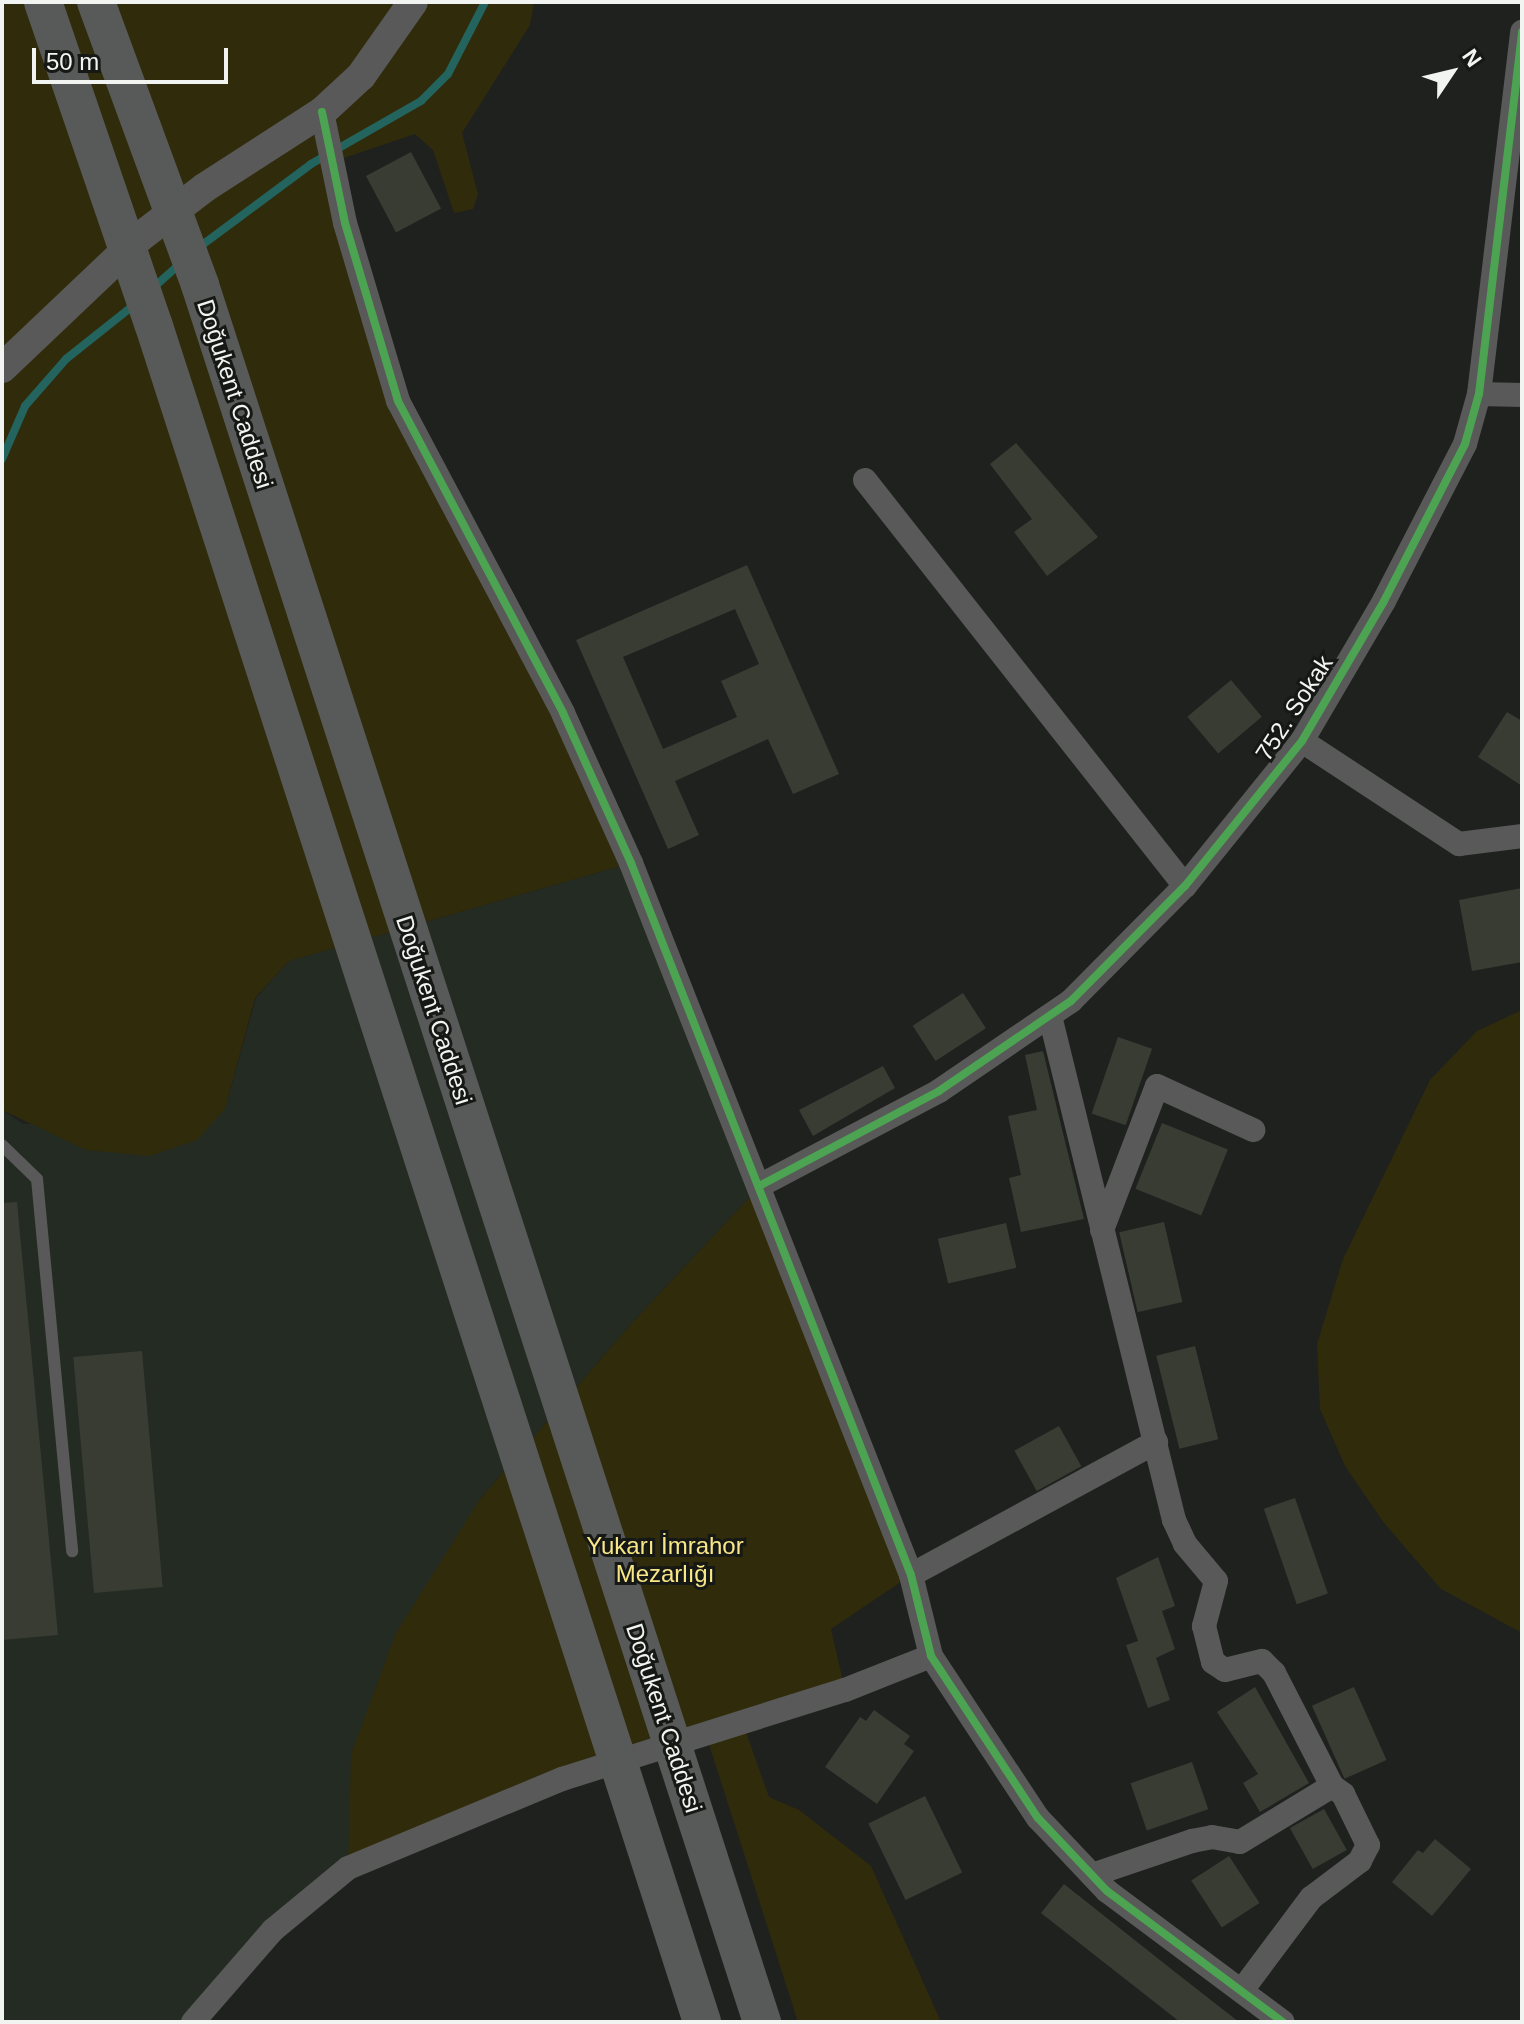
<!DOCTYPE html>
<html>
<head>
<meta charset="utf-8">
<style>
	body { margin:0 }
	#map { position:relative; width:1524px; height:2024px; overflow:hidden; background:#1f211f; font-family:Arial,sans-serif }
	div>[style] { position:absolute }
	.built>* { inset:0; background:#242b23 }
	.green>* { inset:0; background:#302b0b }
	.stream>* { height:8px; margin:-4px; padding:0 4px; transform-origin:4px; border-radius:4px; background:#24645f }
	.building>* { inset:0; background:#393c33; transform-origin:0 0 }
	.service>* { height:12px; margin:-6px; padding:0 6px; transform-origin:6px; border-radius:6px; background:#585958 }
	.minor>* { height:24px; margin:-12px; padding:0 12px; transform-origin:12px; border-radius:12px; background:#585958 }
	.tertiary>* { height:30px; margin:-15px; padding:0 15px; transform-origin:15px; border-radius:15px; background:#585958 }
	.primary-bridge>* { height:38px; margin:-19px; padding:0 19px; transform-origin:19px; border-radius:19px; background:#585a59 }
	.cycleway>* { height:8px; margin:-4px; padding:0 4px; transform-origin:4px; border-radius:4px; background:#4ca352 }
	span { translate:-50% -50%; white-space:nowrap; text-align:center; line-height:1.15; -webkit-text-stroke:6px #151815; paint-order:stroke }
	.street-label { font-size:24px; color:#f1f4f1 }
	.park-label { font-size:24px; color:#f8e687 }
	.frame { position:absolute; inset:0; border:4px solid #f1f4f1; pointer-events:none }
	.north { position:absolute; left:1412px; top:32px; width:80px; height:80px; -webkit-text-stroke:6px #151815; paint-order:stroke; rotate:55deg; font-size:22px; font-weight:700; line-height:32px; text-align:center; color:#f1f4f1 }
	.north::after { content:''; display:block; margin:auto; width:28px; height:36px; background:#f1f4f1; clip-path:polygon(50% 0,100% 100%,50% 72%,0 100%) }
	.scale { position:absolute; left:32px; top:48px; width:196px; height:36px; box-sizing:border-box; border:4px solid #f1f4f1; border-top:0; padding-left:10px; font-size:24px; line-height:28px; white-space:nowrap; color:#f1f4f1; -webkit-text-stroke:6px #151815; paint-order:stroke }
</style>
</head>
<body>
<div id="map">
	<div class="built">
		<div style="clip-path:polygon(631px 863px,761px 1185px,631px 1324px,480px 1499px,348px 1868px,193px 2022px,2px 2022px,2px 1110px,23px 1124px,225px 1109px,256px 998px,289px 961px)"></div>
	</div>
	<div class="green">
		<div style="clip-path:polygon(2px 2px,534px 2px,530px 25px,462px 133px,478px 194px,473px 209px,454px 213px,433px 150px,415px 134px,332px 162px,380px 345px,631px 863px,289px 961px,255px 998px,225px 1109px,197px 1140px,149px 1156px,86px 1150px,2px 1110px)"></div>
		<div style="clip-path:polygon(1522px 1010px,1522px 1633px,1441px 1589px,1384px 1523px,1345px 1466px,1320px 1409px,1317px 1344px,1343px 1259px,1430px 1080px,1477px 1031px)"></div>
		<div style="clip-path:polygon(761px 1185px,911px 1575px,831px 1629px,845px 1690px,743px 1724px,769px 1797px,799px 1810px,871px 1866px,941px 2022px,798px 2022px,706px 1735px,348px 1868px,351px 1754px,396px 1633px,480px 1499px,631px 1324px)"></div>
	</div>
	<div class="stream">
		<div style="left:198px;top:248px;width:141px;rotate:-36.6deg"></div>
		<div style="left:311px;top:164px;width:127px;rotate:-29.8deg"></div>
		<div style="left:421px;top:101px;width:38px;rotate:-45deg"></div>
		<div style="left:448px;top:74px;width:81px;rotate:-62.8deg"></div>
		<div style="left:153px;top:288px;width:39px;rotate:-42deg"></div>
		<div style="left:2px;top:459px;width:58px;rotate:-66.5deg"></div>
		<div style="left:25px;top:406px;width:62px;rotate:-48.9deg"></div>
		<div style="left:66px;top:359px;width:87px;rotate:-38.5deg"></div>
	</div>
	<div class="building">
		<div style="left:411px;top:152px;width:64px;height:51px;rotate:62deg"></div>
		<div style="clip-path:polygon(1016px 443px,1098px 537px,1047px 576px,1014px 532px,1032px 519px,990px 464px)"></div>
		<div style="clip-path:polygon(evenodd,747px 565px,839px 774px,793px 794px,768px 739px,675px 781px,699px 835px,668px 849px,576px 640px,747px 565px,735px 609px,759px 664px,721px 681px,737px 717px,663px 749px,623px 657px,735px 609px)"></div>
		<div style="left:1231px;top:680px;width:48px;height:57px;rotate:50deg"></div>
		<div style="clip-path:polygon(1507px 712px,1522px 721px,1522px 786px,1478px 757px)"></div>
		<div style="clip-path:polygon(1522px 888px,1522px 962px,1472px 971px,1459px 900px)"></div>
		<div style="left:963px;top:993px;width:42px;height:60px;rotate:57deg"></div>
		<div style="left:1118px;top:1037px;width:36px;height:81px;rotate:19deg"></div>
		<div style="clip-path:polygon(1043px 1051px,1084px 1219px,1021px 1232px,1009px 1178px,1021px 1175px,1008px 1116px,1037px 1110px,1025px 1055px)"></div>
		<div style="clip-path:polygon(883px 1066px,895px 1088px,813px 1136px,799px 1110px)"></div>
		<div style="left:1162px;top:1123px;width:71px;height:71px;rotate:22deg"></div>
		<div style="clip-path:polygon(17px 1202px,58px 1635px,2px 1640px,2px 1203px)"></div>
		<div style="left:1164px;top:1222px;width:82px;height:46px;rotate:77deg"></div>
		<div style="left:1006px;top:1223px;width:46px;height:70px;rotate:77deg"></div>
		<div style="left:1195px;top:1346px;width:96px;height:40px;rotate:76deg"></div>
		<div style="left:142px;top:1351px;width:237px;height:69px;rotate:85deg"></div>
		<div style="left:1059px;top:1426px;width:46px;height:51px;rotate:61deg"></div>
		<div style="left:1295px;top:1498px;width:101px;height:33px;rotate:71deg"></div>
		<div style="clip-path:polygon(1158px 1557px,1175px 1606px,1162px 1611px,1175px 1649px,1156px 1658px,1170px 1700px,1148px 1708px,1126px 1645px,1138px 1641px,1116px 1578px)"></div>
		<div style="clip-path:polygon(1255px 1687px,1309px 1783px,1260px 1812px,1243px 1783px,1258px 1774px,1217px 1712px)"></div>
		<div style="left:1354px;top:1687px;width:80px;height:46px;rotate:66deg"></div>
		<div style="clip-path:polygon(874px 1710px,910px 1736px,904px 1744px,914px 1751px,877px 1804px,825px 1767px,860px 1717px,866px 1721px)"></div>
		<div style="left:1192px;top:1762px;width:50px;height:65px;rotate:71deg"></div>
		<div style="left:925px;top:1796px;width:85px;height:63px;rotate:64deg"></div>
		<div style="left:1324px;top:1809px;width:47px;height:39px;rotate:61deg"></div>
		<div style="clip-path:polygon(1435px 1839px,1471px 1869px,1432px 1916px,1392px 1882px,1418px 1850px,1423px 1853px)"></div>
		<div style="left:1229px;top:1856px;width:56px;height:45px;rotate:57deg"></div>
		<div style="clip-path:polygon(1064px 1884px,1175px 1972px,1239px 2022px,1180px 2022px,1041px 1913px)"></div>
	</div>
	<div class="service">
		<div style="left:2px;top:1145px;width:49px;rotate:44.2deg"></div>
		<div style="left:37px;top:1179px;width:374px;rotate:84.6deg"></div>
	</div>
	<div class="minor">
		<div style="left:322px;top:112px;width:113px;rotate:78.3deg"></div>
		<div style="left:345px;top:223px;width:186px;rotate:73.4deg"></div>
		<div style="left:398px;top:401px;width:353px;rotate:62.1deg"></div>
		<div style="left:563px;top:713px;width:165px;rotate:65.6deg"></div>
		<div style="left:631px;top:863px;width:765px;rotate:68.53deg"></div>
		<div style="left:911px;top:1575px;width:83px;rotate:76.1deg"></div>
		<div style="left:931px;top:1656px;width:194px;rotate:56.6deg"></div>
		<div style="left:1038px;top:1818px;width:100px;rotate:46.6deg"></div>
		<div style="left:1107px;top:1891px;width:219px;rotate:36.7deg"></div>
		<div style="left:1479px;top:394px;width:43px;rotate:1.3deg"></div>
		<div style="left:865px;top:480px;width:517px;rotate:51.76deg"></div>
		<div style="left:1302px;top:741px;width:188px;rotate:33.3deg"></div>
		<div style="left:1459px;top:844px;width:64px;rotate:-7.2deg"></div>
		<div style="left:1050px;top:1016px;width:519px;rotate:76.18deg"></div>
		<div style="left:1174px;top:1520px;width:26px;rotate:65deg"></div>
		<div style="left:1185px;top:1544px;width:48px;rotate:50deg"></div>
		<div style="left:1216px;top:1581px;width:47px;rotate:104.9deg"></div>
		<div style="left:1204px;top:1626px;width:37px;rotate:76deg"></div>
		<div style="left:1213px;top:1662px;width:14px;rotate:34deg"></div>
		<div style="left:1225px;top:1670px;width:38px;rotate:-14deg"></div>
		<div style="left:1262px;top:1661px;width:17px;rotate:45deg"></div>
		<div style="left:1274px;top:1673px;width:127px;rotate:62.8deg"></div>
		<div style="left:1332px;top:1786px;width:14px;rotate:36deg"></div>
		<div style="left:1343px;top:1794px;width:57px;rotate:63.9deg"></div>
		<div style="left:1368px;top:1845px;width:18px;rotate:117deg"></div>
		<div style="left:1360px;top:1861px;width:61px;rotate:142.9deg"></div>
		<div style="left:1311px;top:1898px;width:114px;rotate:126.8deg"></div>
		<div style="left:761px;top:1185px;width:201px;rotate:-27.8deg"></div>
		<div style="left:939px;top:1091px;width:160px;rotate:-34.3deg"></div>
		<div style="left:1071px;top:1001px;width:162px;rotate:-45.3deg"></div>
		<div style="left:1185px;top:886px;width:186px;rotate:-51.1deg"></div>
		<div style="left:1302px;top:741px;width:162px;rotate:-59.6deg"></div>
		<div style="left:1384px;top:601px;width:177px;rotate:-62.7deg"></div>
		<div style="left:1465px;top:444px;width:52px;rotate:-74.4deg"></div>
		<div style="left:1479px;top:394px;width:365px;rotate:-83.2deg"></div>
		<div style="left:1102px;top:1230px;width:154px;rotate:-69.1deg"></div>
		<div style="left:1157px;top:1086px;width:106px;rotate:24.6deg"></div>
		<div style="left:911px;top:1575px;width:279px;rotate:-28.5deg"></div>
		<div style="left:1092px;top:1875px;width:106px;rotate:-18.8deg"></div>
		<div style="left:1192px;top:1841px;width:20px;rotate:-11deg"></div>
		<div style="left:1212px;top:1837px;width:28px;rotate:10deg"></div>
		<div style="left:1240px;top:1842px;width:108px;rotate:-31.3deg"></div>
		<div style="left:193px;top:2022px;width:122px;rotate:-49deg"></div>
		<div style="left:273px;top:1930px;width:97px;rotate:-39.6deg"></div>
		<div style="left:348px;top:1868px;width:232px;rotate:-22.6deg"></div>
		<div style="left:562px;top:1779px;width:297px;rotate:-17.5deg"></div>
		<div style="left:845px;top:1690px;width:92px;rotate:-21.6deg"></div>
	</div>
	<div class="tertiary">
		<div style="left:2px;top:368px;width:190px;rotate:-43.5deg"></div>
		<div style="left:140px;top:237px;width:81px;rotate:-37.4deg"></div>
		<div style="left:204px;top:188px;width:140px;rotate:-32.8deg"></div>
		<div style="left:322px;top:112px;width:53px;rotate:-42.7deg"></div>
		<div style="left:361px;top:76px;width:90px;rotate:-54.9deg"></div>
	</div>
	<div class="primary-bridge">
		<div style="left:43px;top:2px;width:342px;rotate:71.1deg"></div>
		<div style="left:154px;top:326px;width:1782px;rotate:72.09deg"></div>
		<div style="left:96px;top:2px;width:302px;rotate:69.8deg"></div>
		<div style="left:200px;top:285px;width:1826px;rotate:72.07deg"></div>
	</div>
	<div class="cycleway">
		<div style="left:322px;top:112px;width:113px;rotate:78.3deg"></div>
		<div style="left:345px;top:223px;width:186px;rotate:73.4deg"></div>
		<div style="left:398px;top:401px;width:353px;rotate:62.1deg"></div>
		<div style="left:563px;top:713px;width:165px;rotate:65.6deg"></div>
		<div style="left:631px;top:863px;width:765px;rotate:68.53deg"></div>
		<div style="left:911px;top:1575px;width:83px;rotate:76.1deg"></div>
		<div style="left:931px;top:1656px;width:194px;rotate:56.6deg"></div>
		<div style="left:1038px;top:1818px;width:100px;rotate:46.6deg"></div>
		<div style="left:1107px;top:1891px;width:219px;rotate:36.7deg"></div>
		<div style="left:761px;top:1185px;width:201px;rotate:-27.8deg"></div>
		<div style="left:939px;top:1091px;width:160px;rotate:-34.3deg"></div>
		<div style="left:1071px;top:1001px;width:162px;rotate:-45.3deg"></div>
		<div style="left:1185px;top:886px;width:186px;rotate:-51.1deg"></div>
		<div style="left:1302px;top:741px;width:162px;rotate:-59.6deg"></div>
		<div style="left:1384px;top:601px;width:177px;rotate:-62.7deg"></div>
		<div style="left:1465px;top:444px;width:52px;rotate:-74.4deg"></div>
		<div style="left:1479px;top:394px;width:365px;rotate:-83.2deg"></div>
	</div>
	<div class="street-label">
		<span style="left:235px;top:394px;rotate:72deg">Doğukent Caddesi</span>
		<span style="left:1294px;top:708px;rotate:-57deg">752. Sokak</span>
		<span style="left:434px;top:1010px;rotate:72deg">Doğukent Caddesi</span>
		<span style="left:664px;top:1718px;rotate:72deg">Doğukent Caddesi</span>
	</div>
	<div class="park-label">
		<span style="left:665px;top:1560px">Yukarı İmrahor<br>Mezarlığı</span>
	</div>
	<div class="frame"></div>
	<div class="north">N</div>
	<div class="scale">50 m</div>
</div>
</body>
</html>
